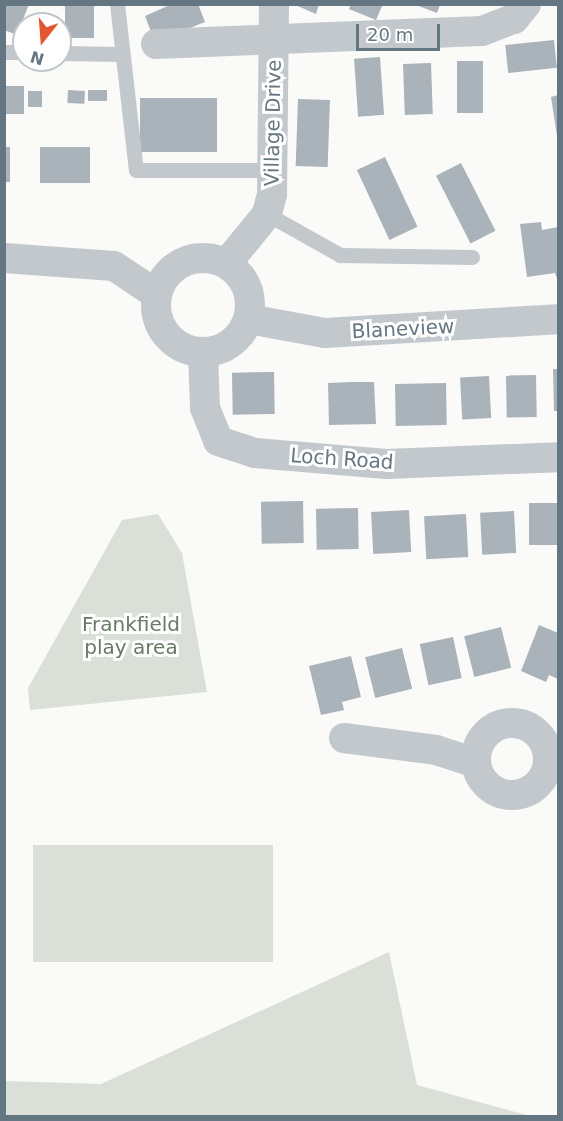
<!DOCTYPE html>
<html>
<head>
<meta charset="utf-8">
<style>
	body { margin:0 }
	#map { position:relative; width:563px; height:1121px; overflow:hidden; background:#fafaf8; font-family:"DejaVu Sans",sans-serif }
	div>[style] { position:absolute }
	.green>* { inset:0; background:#dadfd7; transform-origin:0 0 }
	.building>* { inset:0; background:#aab3b9; transform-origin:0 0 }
	.lane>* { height:15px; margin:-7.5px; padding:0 7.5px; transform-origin:7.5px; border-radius:7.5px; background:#c3c8cc }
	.street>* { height:30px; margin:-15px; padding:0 15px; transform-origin:15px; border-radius:15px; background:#c3c8cc }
	.street>.ring { margin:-15px; padding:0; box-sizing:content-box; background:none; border:30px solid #c3c8cc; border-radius:50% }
	span { translate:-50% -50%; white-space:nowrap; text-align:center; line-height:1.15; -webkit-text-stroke:6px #fff; paint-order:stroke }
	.street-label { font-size:20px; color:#657683 }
	.park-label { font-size:20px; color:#687a64 }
	.frame { position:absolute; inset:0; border:6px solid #657683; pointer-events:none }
	.north { position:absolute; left:12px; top:12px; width:60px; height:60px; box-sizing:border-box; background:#fff; border:2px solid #c1c8cd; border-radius:50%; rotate:197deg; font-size:16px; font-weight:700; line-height:24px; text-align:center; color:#657683 }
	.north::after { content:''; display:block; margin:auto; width:21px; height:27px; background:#e4572e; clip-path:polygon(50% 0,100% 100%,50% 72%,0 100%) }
	.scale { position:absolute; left:356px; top:24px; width:84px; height:27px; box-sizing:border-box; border:3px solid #657683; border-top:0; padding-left:8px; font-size:18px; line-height:21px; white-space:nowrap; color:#657683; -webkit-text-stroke:4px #fff; paint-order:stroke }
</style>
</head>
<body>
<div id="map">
	<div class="green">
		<div style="clip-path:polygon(158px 514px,182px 553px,207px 692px,30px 710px,28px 688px,122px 520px)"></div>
		<div style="left:33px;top:845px;width:240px;height:117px"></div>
		<div style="clip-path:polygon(389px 952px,417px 1085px,530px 1116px,5px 1116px,5px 1081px,101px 1084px)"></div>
	</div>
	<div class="building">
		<div style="clip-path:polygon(4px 4px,29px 4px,17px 35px,4px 30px)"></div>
		<div style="left:65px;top:4px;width:29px;height:34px"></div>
		<div style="clip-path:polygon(172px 4px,198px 4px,205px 22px,155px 42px,145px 16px)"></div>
		<div style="clip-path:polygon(293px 4px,319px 4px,316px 14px)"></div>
		<div style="clip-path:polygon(351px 4px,383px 4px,376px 20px,349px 9px)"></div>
		<div style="clip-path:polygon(416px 5px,440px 5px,437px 13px)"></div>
		<div style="left:554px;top:40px;width:28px;height:49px;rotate:84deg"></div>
		<div style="left:380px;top:57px;width:58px;height:26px;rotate:86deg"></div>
		<div style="left:457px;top:61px;width:26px;height:52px"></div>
		<div style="left:431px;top:63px;width:51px;height:28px;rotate:88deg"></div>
		<div style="left:4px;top:86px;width:20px;height:28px"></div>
		<div style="left:68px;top:90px;width:17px;height:13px;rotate:3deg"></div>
		<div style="left:88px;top:90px;width:19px;height:11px"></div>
		<div style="left:28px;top:91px;width:14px;height:16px"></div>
		<div style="clip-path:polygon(558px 95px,558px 136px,557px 136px,551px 97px)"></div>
		<div style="left:217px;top:98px;width:54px;height:77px;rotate:90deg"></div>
		<div style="left:298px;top:99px;width:32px;height:67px;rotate:2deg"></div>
		<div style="left:4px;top:147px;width:6px;height:35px"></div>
		<div style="left:40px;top:147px;width:50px;height:36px"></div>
		<div style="left:385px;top:157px;width:77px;height:31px;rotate:65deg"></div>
		<div style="left:461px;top:163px;width:76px;height:28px;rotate:63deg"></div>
		<div style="clip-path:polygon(541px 222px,542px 230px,558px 227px,558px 281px,555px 273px,527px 277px,520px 224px)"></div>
		<div style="clip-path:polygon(553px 369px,558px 369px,558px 411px,554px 411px)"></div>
		<div style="left:274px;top:372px;width:42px;height:42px;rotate:89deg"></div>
		<div style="left:536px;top:375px;width:42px;height:30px;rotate:89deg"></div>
		<div style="left:489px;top:376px;width:42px;height:29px;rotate:87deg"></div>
		<div style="clip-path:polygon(351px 382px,374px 382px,376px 424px,329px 425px,328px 383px)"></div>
		<div style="left:446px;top:383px;width:42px;height:51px;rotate:89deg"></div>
		<div style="left:303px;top:501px;width:42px;height:42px;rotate:89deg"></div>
		<div style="left:558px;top:503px;width:42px;height:29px;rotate:90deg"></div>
		<div style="left:358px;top:508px;width:41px;height:42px;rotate:89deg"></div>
		<div style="left:409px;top:510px;width:42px;height:38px;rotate:87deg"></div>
		<div style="left:514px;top:511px;width:42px;height:34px;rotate:87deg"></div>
		<div style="left:466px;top:514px;width:43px;height:42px;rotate:87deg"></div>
		<div style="clip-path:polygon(539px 625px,558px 633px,558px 679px,549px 675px,546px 682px,521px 671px)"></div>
		<div style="left:501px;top:627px;width:42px;height:38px;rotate:76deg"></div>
		<div style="left:453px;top:637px;width:42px;height:34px;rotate:78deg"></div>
		<div style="left:402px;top:648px;width:42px;height:38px;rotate:76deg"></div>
		<div style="clip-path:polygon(351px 656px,361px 697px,342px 702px,344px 710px,321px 715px,309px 666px)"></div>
	</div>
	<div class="lane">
		<div style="left:117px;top:4px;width:167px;rotate:83.5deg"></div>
		<div style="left:136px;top:170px;width:138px"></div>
		<div style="left:4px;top:52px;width:20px"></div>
		<div style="left:60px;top:53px;width:61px;rotate:0.9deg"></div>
		<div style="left:267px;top:214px;width:84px;rotate:29.3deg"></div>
		<div style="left:340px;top:255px;width:132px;rotate:0.9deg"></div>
	</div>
	<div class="street">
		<div style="left:156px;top:44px;width:326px;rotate:-2.3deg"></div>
		<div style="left:482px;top:31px;width:34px;rotate:-21deg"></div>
		<div style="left:514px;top:19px;width:19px;rotate:-51deg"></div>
		<div class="ring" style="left:156px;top:258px;width:64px;height:64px"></div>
		<div style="left:4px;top:258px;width:110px;rotate:4.2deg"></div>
		<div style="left:114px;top:266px;width:50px;rotate:33.7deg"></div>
		<div style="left:227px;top:263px;width:63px;rotate:-50.8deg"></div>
		<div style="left:267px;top:214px;width:21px;rotate:-76deg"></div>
		<div style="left:272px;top:194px;width:190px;rotate:-89.4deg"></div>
		<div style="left:249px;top:319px;width:77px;rotate:10.4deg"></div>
		<div style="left:325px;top:333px;width:233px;rotate:-3.4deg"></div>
		<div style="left:203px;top:353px;width:55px;rotate:87.9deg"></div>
		<div style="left:205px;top:408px;width:35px;rotate:68deg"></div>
		<div style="left:218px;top:441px;width:39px;rotate:18deg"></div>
		<div style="left:255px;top:453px;width:132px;rotate:4.8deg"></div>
		<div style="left:387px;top:464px;width:171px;rotate:-2.3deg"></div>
		<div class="ring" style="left:476px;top:723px;width:42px;height:42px"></div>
		<div style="left:344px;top:738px;width:93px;rotate:7.4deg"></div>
		<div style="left:436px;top:750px;width:42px;rotate:18deg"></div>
	</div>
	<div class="street-label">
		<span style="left:273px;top:123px;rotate:-89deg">Village Drive</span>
		<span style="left:403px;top:329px;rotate:-3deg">Blaneview</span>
		<span style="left:342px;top:459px;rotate:4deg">Loch Road</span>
	</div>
	<div class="park-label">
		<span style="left:131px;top:636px">Frankfield<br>play area</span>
	</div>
	<div class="frame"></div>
	<div class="north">N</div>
	<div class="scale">20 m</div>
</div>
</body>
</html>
